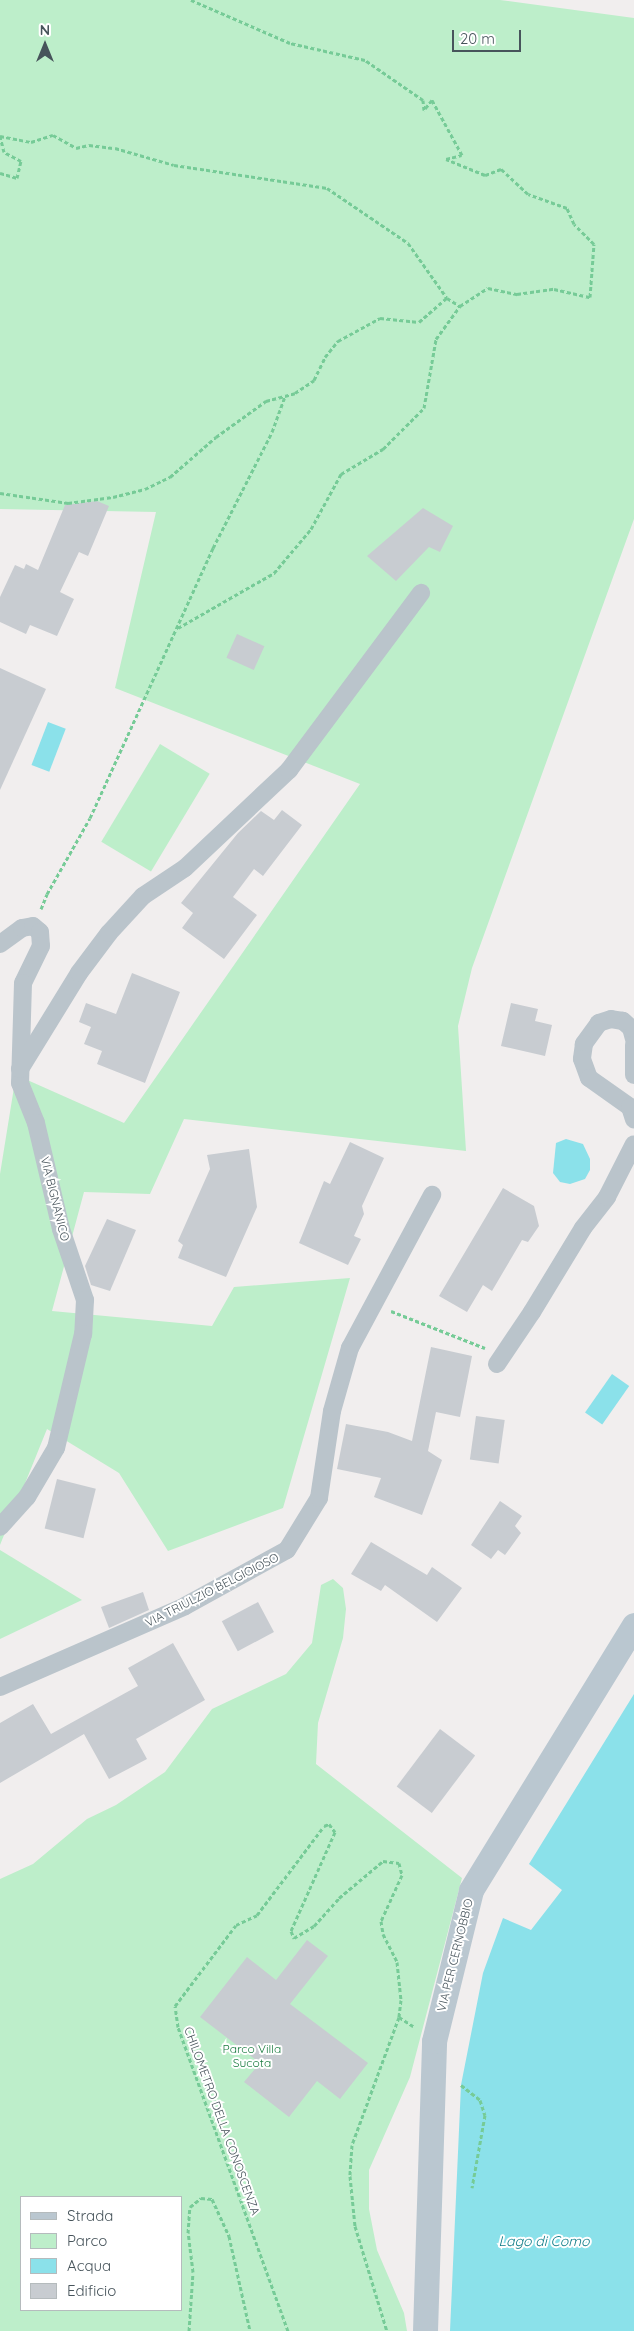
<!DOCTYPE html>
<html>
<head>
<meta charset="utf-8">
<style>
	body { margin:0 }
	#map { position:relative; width:634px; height:2331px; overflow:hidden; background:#f1eeee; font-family:Quicksand,sans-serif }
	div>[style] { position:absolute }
	.green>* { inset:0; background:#bdeeca; transform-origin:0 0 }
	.water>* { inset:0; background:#8be1ea; transform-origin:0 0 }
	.building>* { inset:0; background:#c8ccd1; transform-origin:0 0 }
	.path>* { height:3px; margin-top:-1.5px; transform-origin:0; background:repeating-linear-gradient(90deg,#76cb97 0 4px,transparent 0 6.5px) }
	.minor>* { height:18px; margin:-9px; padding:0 9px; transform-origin:9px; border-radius:9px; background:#bac4cb }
	.secondary>* { height:25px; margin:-12.5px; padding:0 12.5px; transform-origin:12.5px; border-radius:12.5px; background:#bac7d0 }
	span { translate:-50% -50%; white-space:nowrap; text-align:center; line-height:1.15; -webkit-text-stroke:4px #fff; paint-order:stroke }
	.street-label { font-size:12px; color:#47545b }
	.park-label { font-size:12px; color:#197b3f }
	.water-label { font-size:14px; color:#0f7c88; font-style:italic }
	.legend { position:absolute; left:20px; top:2196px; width:162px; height:115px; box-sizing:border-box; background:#fff; border:1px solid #b5bbbd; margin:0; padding:6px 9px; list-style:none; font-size:15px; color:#47545b }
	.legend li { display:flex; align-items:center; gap:10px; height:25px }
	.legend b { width:25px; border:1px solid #b5bbbd }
	.north { position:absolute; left:20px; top:20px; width:50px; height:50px; -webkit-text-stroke:4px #fff; paint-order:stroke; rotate:0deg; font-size:14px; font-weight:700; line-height:20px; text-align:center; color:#47545b }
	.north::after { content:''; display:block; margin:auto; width:18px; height:22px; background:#47545b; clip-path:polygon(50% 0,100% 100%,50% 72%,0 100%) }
	.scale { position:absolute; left:452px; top:30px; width:69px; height:22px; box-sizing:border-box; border:2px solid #47545b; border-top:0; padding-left:6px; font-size:15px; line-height:18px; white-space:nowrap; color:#47545b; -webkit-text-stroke:4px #fff; paint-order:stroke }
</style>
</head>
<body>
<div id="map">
	<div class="green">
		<div style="clip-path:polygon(0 0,500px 0,634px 18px,634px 519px,472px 968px,458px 1026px,466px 1151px,184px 1119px,150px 1194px,84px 1192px,52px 1311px,212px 1326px,234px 1287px,350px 1278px,283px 1508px,168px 1551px,119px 1473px,47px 1429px,0 1545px,0 1174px,16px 1075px,124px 1123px,360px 784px,115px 688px,156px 512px,0 509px)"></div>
		<div style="left:160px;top:744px;width:58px;height:114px;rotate:31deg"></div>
		<div style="clip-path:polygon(0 1550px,82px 1600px,0 1639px)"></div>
		<div style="clip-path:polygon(evenodd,333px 1579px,343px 1588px,346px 1609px,343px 1638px,318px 1723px,316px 1764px,462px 1878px,410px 2077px,369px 2170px,369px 2209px,377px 2250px,404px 2313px,407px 2331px,0 2331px,0 1879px,33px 1864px,87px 1819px,116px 1805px,165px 1772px,212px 1709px,286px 1674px,312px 1643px,321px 1585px,333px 1579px,21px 2197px,181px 2197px,181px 2310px,21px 2310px,21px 2197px)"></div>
	</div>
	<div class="water">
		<div style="left:48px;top:722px;width:19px;height:46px;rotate:21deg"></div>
		<div style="clip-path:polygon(566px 1139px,583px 1144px,590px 1159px,590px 1170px,585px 1179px,570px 1184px,560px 1182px,553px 1173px,556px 1143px)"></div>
		<div style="left:612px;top:1374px;width:21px;height:47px;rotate:35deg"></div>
		<div style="clip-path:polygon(634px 1694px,634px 2331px,450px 2331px,461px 2085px,483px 1973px,503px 1918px,531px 1930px,562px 1890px,529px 1864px)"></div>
	</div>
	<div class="building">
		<div style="clip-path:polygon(97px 501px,109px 506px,88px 556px,79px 552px,60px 592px,74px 599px,57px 636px,30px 625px,26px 634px,0 622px,0 597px,15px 565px,24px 569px,26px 564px,38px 570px,65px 505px)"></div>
		<div style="clip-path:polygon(423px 508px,453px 526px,440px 552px,429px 547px,396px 581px,367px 556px)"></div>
		<div style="left:237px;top:634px;width:30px;height:26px;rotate:24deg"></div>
		<div style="clip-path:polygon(0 668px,46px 689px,0 790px)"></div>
		<div style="clip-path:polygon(282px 810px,302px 825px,263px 876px,254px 869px,233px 897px,257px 915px,224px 959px,182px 928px,193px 913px,181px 903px,238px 833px,261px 811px,274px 820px)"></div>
		<div style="clip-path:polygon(132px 973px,180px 992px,145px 1083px,97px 1064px,102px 1051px,84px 1044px,91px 1027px,79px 1022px,86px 1003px,116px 1014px)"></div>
		<div style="clip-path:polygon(511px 1003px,538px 1009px,535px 1021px,552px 1025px,545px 1056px,501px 1046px)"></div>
		<div style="clip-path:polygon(350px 1142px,384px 1158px,362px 1206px,364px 1214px,354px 1236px,361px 1239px,348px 1265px,299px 1243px,324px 1181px,330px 1184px)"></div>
		<div style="clip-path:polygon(249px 1149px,257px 1207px,226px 1277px,178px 1258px,183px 1245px,178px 1241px,210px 1169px,207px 1155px)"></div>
		<div style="clip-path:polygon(503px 1188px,534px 1206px,539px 1226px,528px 1242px,522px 1240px,492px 1291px,483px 1285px,467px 1312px,439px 1296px)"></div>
		<div style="clip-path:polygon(107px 1219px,136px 1230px,110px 1291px,91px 1285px,85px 1266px)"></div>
		<div style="clip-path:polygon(431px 1347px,472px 1356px,460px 1417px,436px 1412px,428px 1451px,442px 1460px,422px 1515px,374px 1497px,381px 1478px,337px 1469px,346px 1424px,388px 1432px,412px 1441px)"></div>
		<div style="left:476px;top:1416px;width:29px;height:44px;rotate:8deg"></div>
		<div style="left:57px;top:1479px;width:40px;height:51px;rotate:14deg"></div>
		<div style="clip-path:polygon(500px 1501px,522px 1516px,515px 1526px,521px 1533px,505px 1555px,498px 1550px,491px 1559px,471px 1545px)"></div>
		<div style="clip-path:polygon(371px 1542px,427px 1575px,432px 1567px,462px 1588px,437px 1622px,385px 1585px,381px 1591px,351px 1574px)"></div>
		<div style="clip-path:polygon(143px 1592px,149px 1610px,109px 1628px,101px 1607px)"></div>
		<div style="left:258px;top:1602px;width:34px;height:41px;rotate:62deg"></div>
		<div style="clip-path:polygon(173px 1643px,205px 1700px,136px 1739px,147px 1759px,109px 1779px,84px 1734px,0 1783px,0 1723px,33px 1704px,51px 1734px,138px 1686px,128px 1668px)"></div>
		<div style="left:440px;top:1729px;width:44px;height:72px;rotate:37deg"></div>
		<div style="clip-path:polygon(307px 1940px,328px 1956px,290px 2004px,368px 2063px,340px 2099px,317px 2081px,289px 2117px,244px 2082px,260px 2063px,200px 2017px,247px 1957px,276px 1980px)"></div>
	</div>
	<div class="path">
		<div style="left:0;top:173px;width:18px;rotate:16deg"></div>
		<div style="left:17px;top:178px;width:17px;rotate:-77deg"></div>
		<div style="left:21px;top:161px;width:19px;rotate:-152deg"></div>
		<div style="left:4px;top:152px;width:16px;rotate:-104deg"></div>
		<div style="left:0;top:136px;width:32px;rotate:11deg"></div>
		<div style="left:31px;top:142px;width:23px;rotate:-18deg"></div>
		<div style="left:53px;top:135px;width:26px;rotate:29deg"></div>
		<div style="left:76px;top:148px;width:13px;rotate:-13deg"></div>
		<div style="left:89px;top:145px;width:26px;rotate:7deg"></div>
		<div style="left:115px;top:148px;width:61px;rotate:16.1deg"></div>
		<div style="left:174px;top:165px;width:155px;rotate:8.5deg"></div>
		<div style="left:327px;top:188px;width:98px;rotate:34.2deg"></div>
		<div style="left:408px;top:243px;width:67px;rotate:54.7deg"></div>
		<div style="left:0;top:493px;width:69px;rotate:8.4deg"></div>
		<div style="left:68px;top:503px;width:45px;rotate:-7.6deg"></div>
		<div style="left:113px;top:497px;width:33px;rotate:-14deg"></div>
		<div style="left:145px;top:489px;width:28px;rotate:-26deg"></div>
		<div style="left:170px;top:477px;width:61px;rotate:-41deg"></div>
		<div style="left:216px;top:437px;width:62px;rotate:-35.8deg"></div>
		<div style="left:266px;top:401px;width:30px;rotate:-15deg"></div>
		<div style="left:295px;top:393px;width:23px;rotate:-34deg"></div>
		<div style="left:314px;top:380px;width:25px;rotate:-64deg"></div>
		<div style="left:325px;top:357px;width:21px;rotate:-51deg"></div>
		<div style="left:338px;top:341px;width:48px;rotate:-28.7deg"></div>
		<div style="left:380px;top:318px;width:39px;rotate:6deg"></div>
		<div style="left:419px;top:322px;width:37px;rotate:-41deg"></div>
		<div style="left:447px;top:298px;width:15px;rotate:32deg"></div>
		<div style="left:460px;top:306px;width:33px;rotate:-33deg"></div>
		<div style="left:488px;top:288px;width:30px;rotate:12deg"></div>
		<div style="left:517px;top:294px;width:37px;rotate:-8deg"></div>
		<div style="left:554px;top:289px;width:37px;rotate:13deg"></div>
		<div style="left:590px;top:297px;width:53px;rotate:-85.7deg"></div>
		<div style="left:594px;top:244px;width:28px;rotate:-135deg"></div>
		<div style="left:574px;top:224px;width:17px;rotate:-114deg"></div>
		<div style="left:567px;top:208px;width:41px;rotate:-160.3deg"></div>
		<div style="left:528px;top:194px;width:37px;rotate:-137deg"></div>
		<div style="left:501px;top:169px;width:17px;rotate:159deg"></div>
		<div style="left:485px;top:175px;width:42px;rotate:-157.7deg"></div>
		<div style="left:446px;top:159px;width:16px;rotate:-14deg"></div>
		<div style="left:462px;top:155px;width:63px;rotate:-118.6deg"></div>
		<div style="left:432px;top:100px;width:13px;rotate:129deg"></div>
		<div style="left:424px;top:110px;width:10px;rotate:-96deg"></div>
		<div style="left:423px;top:100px;width:70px;rotate:-145.4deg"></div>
		<div style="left:365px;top:60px;width:77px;rotate:-167.2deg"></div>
		<div style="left:290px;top:43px;width:108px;rotate:-156.5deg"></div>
		<div style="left:178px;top:628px;width:111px;rotate:-29.8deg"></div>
		<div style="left:274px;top:573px;width:57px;rotate:-49.9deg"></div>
		<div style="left:311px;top:529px;width:63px;rotate:-61.4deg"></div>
		<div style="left:341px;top:474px;width:49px;rotate:-30.8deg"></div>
		<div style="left:383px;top:449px;width:58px;rotate:-45deg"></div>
		<div style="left:424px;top:408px;width:70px;rotate:-80.1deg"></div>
		<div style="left:436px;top:339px;width:41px;rotate:-54deg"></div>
		<div style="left:41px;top:909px;width:16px;rotate:-68deg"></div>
		<div style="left:47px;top:894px;width:87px;rotate:-60.5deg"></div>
		<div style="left:90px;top:818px;width:297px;rotate:-65.5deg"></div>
		<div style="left:213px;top:548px;width:130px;rotate:-63deg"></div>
		<div style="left:272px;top:432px;width:38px;rotate:-70deg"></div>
		<div style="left:391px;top:1311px;width:101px;rotate:21.5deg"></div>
		<div style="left:399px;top:2017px;width:17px;rotate:33deg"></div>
		<div style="left:461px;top:2085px;width:24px;rotate:38deg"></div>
		<div style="left:480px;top:2100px;width:16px;rotate:72deg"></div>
		<div style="left:485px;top:2115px;width:74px;rotate:100.1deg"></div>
		<div style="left:189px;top:2331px;width:59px;rotate:-86.1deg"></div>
		<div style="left:193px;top:2272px;width:39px;rotate:-97deg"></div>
		<div style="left:188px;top:2233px;width:26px;rotate:-86deg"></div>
		<div style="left:190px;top:2207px;width:14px;rotate:-39deg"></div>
		<div style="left:201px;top:2198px;width:11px;rotate:5deg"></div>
		<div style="left:212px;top:2199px;width:41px;rotate:65.3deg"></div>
		<div style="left:229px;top:2236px;width:97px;rotate:77.5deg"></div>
		<div style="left:288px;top:2331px;width:323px;rotate:-109.9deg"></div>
		<div style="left:178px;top:2027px;width:21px;rotate:-98deg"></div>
		<div style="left:175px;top:2006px;width:101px;rotate:-53deg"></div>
		<div style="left:236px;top:1925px;width:23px;rotate:-25deg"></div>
		<div style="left:257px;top:1915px;width:111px;rotate:-53deg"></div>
		<div style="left:324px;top:1826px;width:5px;rotate:-22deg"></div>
		<div style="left:329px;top:1824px;width:10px;rotate:53deg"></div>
		<div style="left:335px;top:1832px;width:108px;rotate:114deg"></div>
		<div style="left:291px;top:1931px;width:8px;rotate:67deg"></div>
		<div style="left:294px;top:1938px;width:23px;rotate:-31deg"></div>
		<div style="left:314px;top:1926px;width:38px;rotate:-48deg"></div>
		<div style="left:339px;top:1898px;width:57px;rotate:-40.1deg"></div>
		<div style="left:383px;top:1861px;width:16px;rotate:7deg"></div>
		<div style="left:399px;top:1863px;width:12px;rotate:76deg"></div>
		<div style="left:402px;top:1875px;width:51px;rotate:114.5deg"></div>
		<div style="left:381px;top:1921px;width:13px;rotate:81deg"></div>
		<div style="left:383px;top:1934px;width:31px;rotate:63deg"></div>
		<div style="left:397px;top:1962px;width:38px;rotate:84deg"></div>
		<div style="left:401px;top:2000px;width:17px;rotate:97deg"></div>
		<div style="left:399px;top:2017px;width:136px;rotate:110.2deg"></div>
		<div style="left:352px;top:2145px;width:31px;rotate:94deg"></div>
		<div style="left:350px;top:2176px;width:50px;rotate:84.3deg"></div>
		<div style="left:355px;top:2226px;width:110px;rotate:73.1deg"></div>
	</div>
	<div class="minor">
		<div style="left:0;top:944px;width:27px;rotate:-36deg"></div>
		<div style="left:22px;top:928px;width:11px;rotate:-10deg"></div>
		<div style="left:33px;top:926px;width:9px;rotate:41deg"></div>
		<div style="left:40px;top:932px;width:14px;rotate:86deg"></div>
		<div style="left:41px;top:946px;width:41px;rotate:115.9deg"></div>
		<div style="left:23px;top:983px;width:100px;rotate:91.7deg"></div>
		<div style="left:20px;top:1083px;width:43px;rotate:68.2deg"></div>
		<div style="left:36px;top:1123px;width:109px;rotate:76.7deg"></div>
		<div style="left:61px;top:1229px;width:75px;rotate:71.3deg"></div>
		<div style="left:85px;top:1300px;width:34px;rotate:93deg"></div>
		<div style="left:83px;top:1334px;width:117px;rotate:103.3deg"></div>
		<div style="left:56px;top:1448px;width:57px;rotate:120.6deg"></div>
		<div style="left:27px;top:1497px;width:40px;rotate:132deg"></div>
		<div style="left:634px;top:1039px;width:11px;rotate:-105deg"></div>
		<div style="left:631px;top:1028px;width:11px;rotate:-139deg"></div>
		<div style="left:623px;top:1021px;width:12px;rotate:-171deg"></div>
		<div style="left:611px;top:1019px;width:13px;rotate:162deg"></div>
		<div style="left:599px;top:1023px;width:26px;rotate:126deg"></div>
		<div style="left:584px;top:1044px;width:15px;rotate:98deg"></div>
		<div style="left:582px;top:1059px;width:20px;rotate:70deg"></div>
		<div style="left:589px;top:1078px;width:50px;rotate:35.3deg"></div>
		<div style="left:630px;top:1107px;width:13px;rotate:72deg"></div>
		<div style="left:634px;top:1045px;width:30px;rotate:90deg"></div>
		<div style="left:20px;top:1069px;width:113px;rotate:-58.4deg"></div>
		<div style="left:79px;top:973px;width:50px;rotate:-53.1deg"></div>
		<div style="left:109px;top:933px;width:50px;rotate:-47.4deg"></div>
		<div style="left:143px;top:896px;width:50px;rotate:-33.7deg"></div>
		<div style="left:185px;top:868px;width:143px;rotate:-43.3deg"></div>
		<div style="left:289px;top:770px;width:221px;rotate:-53.3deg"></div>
		<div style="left:497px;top:1364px;width:63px;rotate:-56.1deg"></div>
		<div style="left:532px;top:1312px;width:98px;rotate:-58.7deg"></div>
		<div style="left:583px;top:1228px;width:39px;rotate:-52deg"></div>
		<div style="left:607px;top:1197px;width:59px;rotate:-63deg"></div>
		<div style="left:0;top:1687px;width:202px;rotate:-23.6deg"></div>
		<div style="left:185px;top:1606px;width:116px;rotate:-28.8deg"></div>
		<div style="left:287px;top:1550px;width:61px;rotate:-58.4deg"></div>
		<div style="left:319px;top:1498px;width:88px;rotate:-81.5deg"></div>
		<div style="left:332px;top:1411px;width:66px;rotate:-74.1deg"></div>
		<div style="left:350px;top:1348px;width:174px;rotate:-61.8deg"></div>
	</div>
	<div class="secondary">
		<div style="left:425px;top:2331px;width:290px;rotate:-88.2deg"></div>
		<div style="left:434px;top:2041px;width:155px;rotate:-76.2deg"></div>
		<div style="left:471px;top:1890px;width:311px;rotate:-58.4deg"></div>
	</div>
	<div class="street-label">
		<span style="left:55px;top:1199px;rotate:76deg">VIA BIGNANICO</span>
		<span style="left:212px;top:1590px;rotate:-27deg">VIA TRIULZIO BELGIOIOSO</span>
		<span style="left:455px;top:1955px;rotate:-76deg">VIA PER CERNOBBIO</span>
		<span style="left:222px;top:2121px;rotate:70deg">CHILOMETRO DELLA CONOSCENZA</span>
	</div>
	<div class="park-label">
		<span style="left:252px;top:2056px">Parco Villa<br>Sucota</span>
	</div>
	<div class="water-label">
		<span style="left:544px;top:2241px">Lago di Como</span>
	</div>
	<ul class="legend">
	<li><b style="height:6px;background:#bac7d0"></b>Strada</li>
	<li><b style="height:14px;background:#bdeeca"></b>Parco</li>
	<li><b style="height:14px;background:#8be1ea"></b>Acqua</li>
	<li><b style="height:14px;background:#c8ccd1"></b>Edificio</li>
	</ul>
	<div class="north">N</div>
	<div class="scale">20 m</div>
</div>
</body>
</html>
